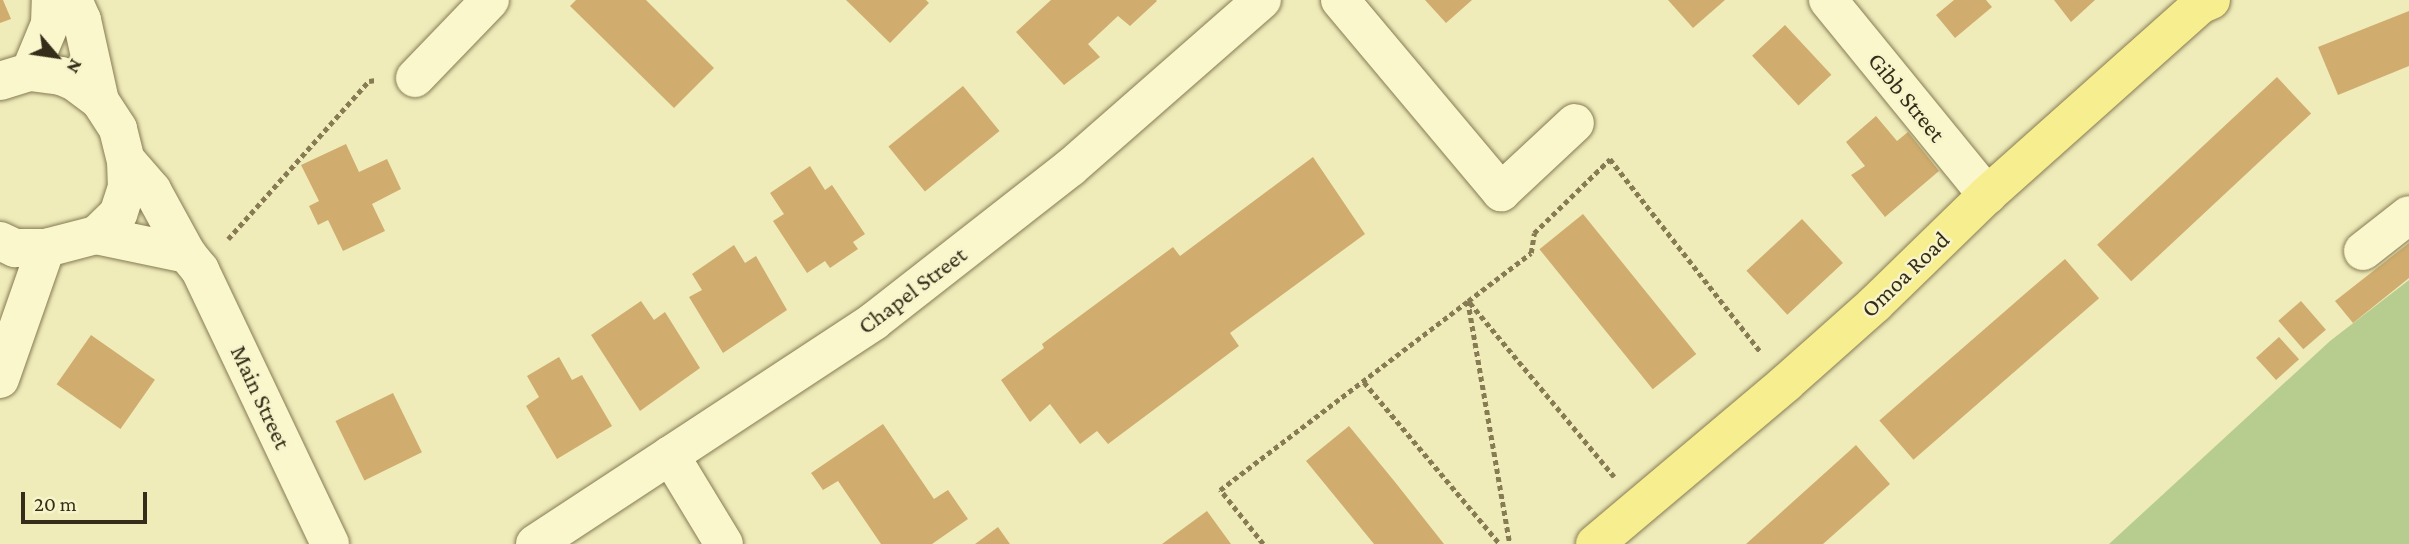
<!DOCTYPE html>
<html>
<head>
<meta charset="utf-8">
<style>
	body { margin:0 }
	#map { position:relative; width:2409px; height:544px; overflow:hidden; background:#efecba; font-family:"Crimson Pro",serif }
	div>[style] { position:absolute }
	.green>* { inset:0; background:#b7cd8f }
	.building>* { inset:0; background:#d0ad6e; transform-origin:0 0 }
	.path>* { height:4.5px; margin-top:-2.25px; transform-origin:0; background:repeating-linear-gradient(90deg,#877b54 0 5px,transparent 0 8.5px) }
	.roads { filter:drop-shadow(0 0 2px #877b54) drop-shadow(0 0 2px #877b54) }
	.minor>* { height:38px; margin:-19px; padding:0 19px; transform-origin:19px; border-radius:19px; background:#faf7cd }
	.major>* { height:38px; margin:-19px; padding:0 19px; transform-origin:19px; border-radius:19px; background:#f6ee8f }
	span { translate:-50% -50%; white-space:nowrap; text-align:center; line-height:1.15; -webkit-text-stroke:5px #f7f4ca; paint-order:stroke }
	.street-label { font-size:24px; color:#352d1a }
	.north { position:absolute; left:21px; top:21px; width:70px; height:70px; -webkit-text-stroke:5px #f7f4ca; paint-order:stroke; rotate:119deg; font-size:19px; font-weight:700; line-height:28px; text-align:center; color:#352d1a }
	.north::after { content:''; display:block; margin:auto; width:24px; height:32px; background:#352d1a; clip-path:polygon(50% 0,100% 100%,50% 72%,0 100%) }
	.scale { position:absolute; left:21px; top:492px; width:126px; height:32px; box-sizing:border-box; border:4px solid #352d1a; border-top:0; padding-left:9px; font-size:21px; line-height:24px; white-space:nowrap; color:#352d1a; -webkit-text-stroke:5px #f7f4ca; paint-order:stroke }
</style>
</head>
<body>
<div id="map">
	<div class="green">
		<div style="clip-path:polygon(2409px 280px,2409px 544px,2109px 544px,2330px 341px)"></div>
	</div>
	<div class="building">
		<div style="clip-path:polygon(0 0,3px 0,11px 19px,0 23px)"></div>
		<div style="clip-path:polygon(576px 0,646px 0,714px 68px,674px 108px,570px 6px)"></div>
		<div style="clip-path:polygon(846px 0,926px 0,929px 3px,890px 43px)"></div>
		<div style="clip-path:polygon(1051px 0,1156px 0,1157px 1px,1130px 26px,1118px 16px,1088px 44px,1100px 57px,1064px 85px,1016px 32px)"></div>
		<div style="clip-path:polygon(1425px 0,1472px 0,1446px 23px)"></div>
		<div style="clip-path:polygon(1668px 0,1725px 0,1693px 28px)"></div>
		<div style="clip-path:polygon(1954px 0,1986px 0,1992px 7px,1955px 38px,1936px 15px)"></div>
		<div style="clip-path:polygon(2054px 0,2095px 0,2071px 22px)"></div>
		<div style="clip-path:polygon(2409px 11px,2409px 66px,2338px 95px,2318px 47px)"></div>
		<div style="left:1785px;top:25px;width:68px;height:45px;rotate:47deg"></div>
		<div style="left:2277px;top:77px;width:50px;height:246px;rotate:47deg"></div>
		<div style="left:963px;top:86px;width:58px;height:96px;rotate:51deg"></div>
		<div style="clip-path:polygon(1876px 116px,1897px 141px,1908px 132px,1939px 171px,1885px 217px,1851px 175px,1865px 166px,1846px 142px)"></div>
		<div style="clip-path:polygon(346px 144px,359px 172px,387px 159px,401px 189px,372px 204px,385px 231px,343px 251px,328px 220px,318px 225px,309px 206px,319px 201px,301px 165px)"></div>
		<div style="clip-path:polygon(1313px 157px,1365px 234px,1230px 333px,1239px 346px,1108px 444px,1097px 431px,1080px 444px,1050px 404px,1030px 422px,1001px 380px,1044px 348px,1042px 344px,1173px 247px,1180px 256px)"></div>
		<div style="clip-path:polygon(810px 166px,825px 190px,832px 185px,865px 234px,853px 242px,858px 249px,830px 268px,825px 261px,807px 273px,773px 221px,784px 214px,770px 193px)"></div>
		<div style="left:1583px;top:214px;width:180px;height:56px;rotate:51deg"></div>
		<div style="left:1802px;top:219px;width:60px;height:76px;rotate:47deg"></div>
		<div style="clip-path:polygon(2409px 243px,2409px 278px,2353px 323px,2335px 301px)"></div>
		<div style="clip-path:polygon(734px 245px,745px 263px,756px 256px,787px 310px,723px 353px,689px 297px,702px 290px,692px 274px)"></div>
		<div style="left:2065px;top:259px;width:52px;height:246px;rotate:49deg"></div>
		<div style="clip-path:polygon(641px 301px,654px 320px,665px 312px,700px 368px,640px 411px,591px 335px)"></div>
		<div style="left:2301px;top:301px;width:38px;height:30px;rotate:49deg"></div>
		<div style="left:91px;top:335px;width:78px;height:60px;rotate:35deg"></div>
		<div style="left:2279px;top:337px;width:30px;height:31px;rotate:48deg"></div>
		<div style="clip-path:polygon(559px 357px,572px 380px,582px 375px,612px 426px,557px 459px,526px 406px,539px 397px,527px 376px)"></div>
		<div style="left:393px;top:393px;width:66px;height:64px;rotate:64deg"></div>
		<div style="clip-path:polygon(883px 424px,934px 499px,948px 490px,968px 519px,932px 544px,881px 544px,838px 481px,823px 490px,811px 473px)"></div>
		<div style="clip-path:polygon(1349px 426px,1395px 482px,1444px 544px,1374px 544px,1306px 461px)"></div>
		<div style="clip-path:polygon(1856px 445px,1890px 484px,1859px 512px,1823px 544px,1746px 544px)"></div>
		<div style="clip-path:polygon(1207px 511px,1231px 544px,1162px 544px)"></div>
		<div style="clip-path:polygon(998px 527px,1010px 544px,975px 544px)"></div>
	</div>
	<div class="path">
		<div style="left:228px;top:239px;width:212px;rotate:-48.3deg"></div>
		<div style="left:369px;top:81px;width:7px;rotate:-8deg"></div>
		<div style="left:1364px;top:382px;width:212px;rotate:50deg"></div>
		<div style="left:1614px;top:477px;width:229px;rotate:-129.7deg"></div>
		<div style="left:1468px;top:301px;width:79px;rotate:-37.3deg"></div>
		<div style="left:1531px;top:253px;width:20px;rotate:-81deg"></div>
		<div style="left:1534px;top:233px;width:106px;rotate:-44.2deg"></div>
		<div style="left:1610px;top:159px;width:244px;rotate:52deg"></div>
		<div style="left:1263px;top:544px;width:69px;rotate:-128.5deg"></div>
		<div style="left:1220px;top:490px;width:312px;rotate:-37.3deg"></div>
		<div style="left:1468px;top:301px;width:247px;rotate:80.2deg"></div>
	</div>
	<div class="roads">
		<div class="minor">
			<div style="left:73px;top:0;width:22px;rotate:66deg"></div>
			<div style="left:82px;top:20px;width:83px;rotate:77.5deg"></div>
			<div style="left:1340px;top:0;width:251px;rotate:50deg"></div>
			<div style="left:1501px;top:192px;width:101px;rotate:-43deg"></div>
			<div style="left:1828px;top:0;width:252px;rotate:50.8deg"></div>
			<div style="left:30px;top:72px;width:52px;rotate:-67.4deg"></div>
			<div style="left:50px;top:24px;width:24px;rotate:-88deg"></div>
			<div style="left:415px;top:78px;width:108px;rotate:-46.1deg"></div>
			<div style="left:0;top:81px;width:31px;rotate:-17deg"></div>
			<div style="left:30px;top:72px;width:31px;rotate:7deg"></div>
			<div style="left:61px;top:76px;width:15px;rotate:23deg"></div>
			<div style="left:75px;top:82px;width:31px;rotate:37deg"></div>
			<div style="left:100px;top:101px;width:33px;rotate:57deg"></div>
			<div style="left:118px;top:129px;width:32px;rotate:76deg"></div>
			<div style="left:126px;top:160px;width:27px;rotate:88deg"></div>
			<div style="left:127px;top:187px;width:28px;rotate:108deg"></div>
			<div style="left:118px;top:214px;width:30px;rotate:136deg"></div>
			<div style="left:126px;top:160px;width:40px;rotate:49deg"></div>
			<div style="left:152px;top:190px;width:73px;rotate:61.3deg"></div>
			<div style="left:187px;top:254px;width:21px;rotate:51deg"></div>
			<div style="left:200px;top:270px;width:303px;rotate:64.6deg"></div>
			<div style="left:0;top:241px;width:17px;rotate:25deg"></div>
			<div style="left:15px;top:248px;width:31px"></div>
			<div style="left:46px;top:248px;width:52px;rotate:-14.6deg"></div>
			<div style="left:96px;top:235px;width:93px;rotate:11.8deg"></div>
			<div style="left:2363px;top:251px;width:58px;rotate:-38deg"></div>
			<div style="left:0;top:379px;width:139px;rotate:-70.7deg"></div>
			<div style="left:670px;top:455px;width:104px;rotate:58.8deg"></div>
			<div style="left:535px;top:544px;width:406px;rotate:-33.3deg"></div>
			<div style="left:874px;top:321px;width:249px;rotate:-38deg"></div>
			<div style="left:1070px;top:168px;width:255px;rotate:-41.2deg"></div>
		</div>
		<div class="major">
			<div style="left:1595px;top:544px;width:250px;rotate:-40.1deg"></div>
			<div style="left:1786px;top:383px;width:119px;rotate:-41.6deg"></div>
			<div style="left:1875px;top:304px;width:156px;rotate:-44.2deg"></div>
			<div style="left:1987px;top:195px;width:285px;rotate:-41.7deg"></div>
			<div style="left:2200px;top:5px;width:12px;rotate:-24deg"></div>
		</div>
	</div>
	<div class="street-label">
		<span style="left:1907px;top:97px;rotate:51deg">Gibb Street</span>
		<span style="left:1905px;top:274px;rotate:-44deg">Omoa Road</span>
		<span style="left:912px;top:290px;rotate:-37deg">Chapel Street</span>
		<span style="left:261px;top:397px;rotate:65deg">Main Street</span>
	</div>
	<div class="north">N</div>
	<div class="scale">20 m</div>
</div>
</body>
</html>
